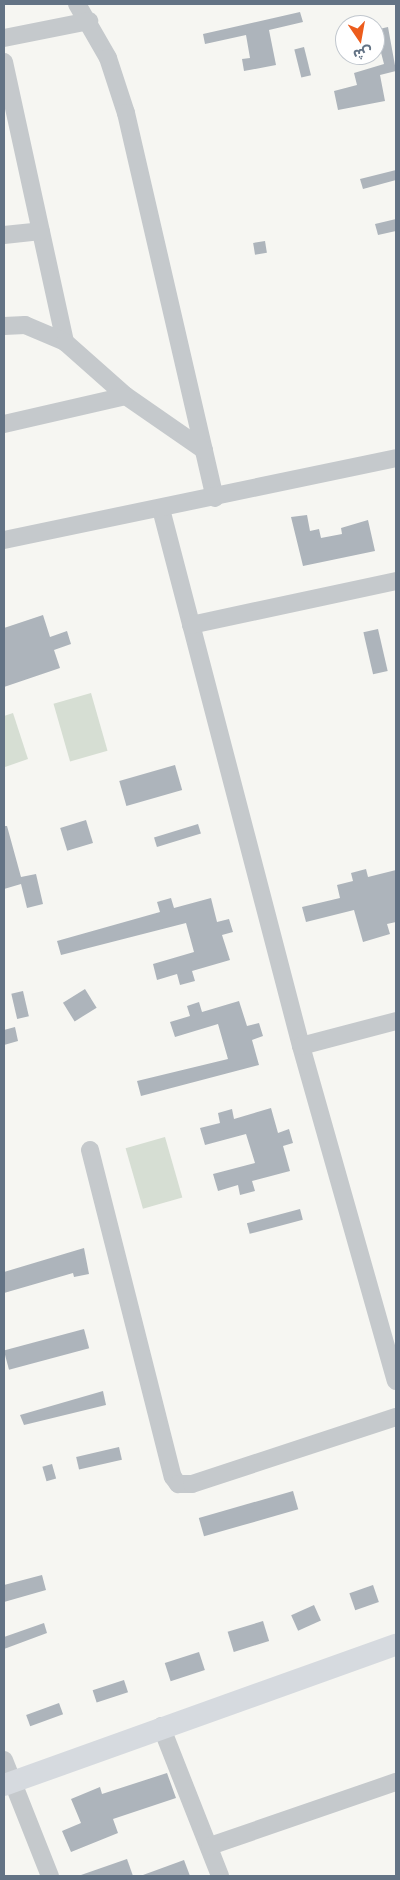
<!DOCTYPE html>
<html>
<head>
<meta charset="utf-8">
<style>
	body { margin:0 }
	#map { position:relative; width:400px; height:1880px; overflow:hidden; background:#f6f6f2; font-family:"PT Sans","Noto Sans Arabic",sans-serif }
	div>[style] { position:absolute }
	.green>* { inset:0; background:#d6ded3; transform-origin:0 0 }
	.building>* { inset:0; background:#adb4bb; transform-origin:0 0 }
	.minor>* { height:18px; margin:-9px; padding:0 9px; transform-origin:9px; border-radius:9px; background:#c5c9cc }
	.major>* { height:22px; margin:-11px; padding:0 11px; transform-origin:11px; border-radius:11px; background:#d6dadf }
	span { translate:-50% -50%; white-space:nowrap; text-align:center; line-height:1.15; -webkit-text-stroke:5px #fff; paint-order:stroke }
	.frame { position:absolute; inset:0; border:5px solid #637385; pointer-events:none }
	.north { position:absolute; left:335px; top:15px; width:50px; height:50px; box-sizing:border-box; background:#fff; border:1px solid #c1c7ce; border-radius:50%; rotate:168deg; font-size:14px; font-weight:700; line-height:20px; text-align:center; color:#637385 }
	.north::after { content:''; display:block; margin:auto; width:18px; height:22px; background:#ec5c1c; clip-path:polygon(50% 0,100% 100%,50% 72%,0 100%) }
</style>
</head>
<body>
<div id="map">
	<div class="green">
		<div style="left:91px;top:693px;width:60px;height:39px;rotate:74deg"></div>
		<div style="clip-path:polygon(13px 713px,28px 759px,5px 767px,4px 716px)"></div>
		<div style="left:165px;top:1137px;width:63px;height:41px;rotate:74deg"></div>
	</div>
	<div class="building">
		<div style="clip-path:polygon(300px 12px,303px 22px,269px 30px,276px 65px,244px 71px,242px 59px,250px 58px,246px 35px,205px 44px,203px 34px)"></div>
		<div style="clip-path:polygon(388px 27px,396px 71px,380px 75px,385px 101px,338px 110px,334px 91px,357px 85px,354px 73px,384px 64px,378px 41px,375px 41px,375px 30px)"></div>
		<div style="left:304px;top:47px;width:29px;height:10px;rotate:76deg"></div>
		<div style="clip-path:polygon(396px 170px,396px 180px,363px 189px,360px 179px)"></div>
		<div style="clip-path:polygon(396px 219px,396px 231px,378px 235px,375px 224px)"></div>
		<div style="left:265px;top:241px;width:12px;height:12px;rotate:81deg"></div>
		<div style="clip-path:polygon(307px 515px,310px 531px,319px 529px,321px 538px,342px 534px,341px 528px,368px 520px,375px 551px,303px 566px,291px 517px)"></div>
		<div style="clip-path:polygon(43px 615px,50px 637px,67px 631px,71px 644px,54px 650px,60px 668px,4px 687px,4px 628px)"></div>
		<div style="left:378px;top:629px;width:43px;height:15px;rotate:77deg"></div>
		<div style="left:175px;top:765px;width:26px;height:58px;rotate:74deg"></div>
		<div style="left:86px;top:820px;width:24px;height:27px;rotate:73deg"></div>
		<div style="left:198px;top:824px;width:10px;height:46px;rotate:73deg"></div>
		<div style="clip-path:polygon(4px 826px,7px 826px,21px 877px,36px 874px,43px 904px,27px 908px,21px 884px,4px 889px)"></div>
		<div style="clip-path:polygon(366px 869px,368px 877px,396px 870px,396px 922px,387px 924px,390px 934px,363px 942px,354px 910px,306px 922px,302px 907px,340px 898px,337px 885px,353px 881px,351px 873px)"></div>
		<div style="clip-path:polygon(171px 898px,174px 908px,211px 898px,217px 922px,229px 919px,233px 932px,222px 935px,230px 960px,192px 971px,195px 981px,180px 985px,177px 974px,157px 980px,153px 964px,194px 952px,186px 923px,61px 955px,57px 941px,160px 912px,157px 902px)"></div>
		<div style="left:85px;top:989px;width:22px;height:26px;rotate:58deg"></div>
		<div style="left:23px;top:991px;width:26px;height:12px;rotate:77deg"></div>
		<div style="clip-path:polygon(239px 1001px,247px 1026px,259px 1023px,263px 1036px,252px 1040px,259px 1065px,141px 1096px,137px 1081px,228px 1059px,218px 1024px,175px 1037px,170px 1022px,190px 1016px,187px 1006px,199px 1002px,202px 1012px)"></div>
		<div style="clip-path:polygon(15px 1027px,18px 1041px,4px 1045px,4px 1030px)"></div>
		<div style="clip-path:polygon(271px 1108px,278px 1133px,289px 1129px,293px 1143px,283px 1146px,290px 1171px,252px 1181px,255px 1191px,240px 1195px,238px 1185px,218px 1191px,213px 1174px,255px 1163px,246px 1134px,205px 1145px,200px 1128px,220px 1123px,218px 1113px,232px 1109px,234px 1119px)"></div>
		<div style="left:300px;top:1209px;width:11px;height:55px;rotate:75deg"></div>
		<div style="clip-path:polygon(84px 1248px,89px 1274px,74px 1277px,73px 1273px,4px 1293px,4px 1272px)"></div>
		<div style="left:84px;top:1329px;width:20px;height:83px;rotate:75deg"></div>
		<div style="clip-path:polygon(103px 1391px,106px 1405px,24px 1425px,20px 1415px)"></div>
		<div style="left:119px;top:1447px;width:13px;height:44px;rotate:77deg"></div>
		<div style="left:52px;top:1464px;width:15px;height:10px;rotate:74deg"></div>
		<div style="left:293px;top:1491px;width:19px;height:98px;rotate:74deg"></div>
		<div style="clip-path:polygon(42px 1575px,46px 1590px,4px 1602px,4px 1585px)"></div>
		<div style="left:373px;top:1585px;width:18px;height:25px;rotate:71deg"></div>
		<div style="left:314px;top:1605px;width:17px;height:25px;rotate:66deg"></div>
		<div style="left:263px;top:1621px;width:21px;height:37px;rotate:73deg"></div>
		<div style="clip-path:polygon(44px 1623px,47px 1633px,4px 1649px,4px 1637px)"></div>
		<div style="left:199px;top:1652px;width:19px;height:36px;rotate:72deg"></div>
		<div style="left:124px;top:1680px;width:13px;height:33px;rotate:72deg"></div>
		<div style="left:59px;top:1703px;width:12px;height:35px;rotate:70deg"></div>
		<div style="clip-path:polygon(167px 1773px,176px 1798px,113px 1819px,118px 1833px,71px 1852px,62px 1831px,81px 1823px,71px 1799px,100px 1787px,102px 1794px)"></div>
		<div style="clip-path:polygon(127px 1859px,133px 1876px,81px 1876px,81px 1875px)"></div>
		<div style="clip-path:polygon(184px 1860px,190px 1876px,144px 1876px,143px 1875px)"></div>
	</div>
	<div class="minor">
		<div style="left:77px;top:4px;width:62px;rotate:60.1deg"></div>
		<div style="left:108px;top:58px;width:58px;rotate:71.9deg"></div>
		<div style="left:126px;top:113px;width:395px;rotate:77deg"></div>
		<div style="left:4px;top:38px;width:87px;rotate:-11.3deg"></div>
		<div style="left:4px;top:62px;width:287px;rotate:77.7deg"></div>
		<div style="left:4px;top:235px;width:37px;rotate:-6deg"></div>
		<div style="left:4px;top:326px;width:21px;rotate:-3deg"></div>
		<div style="left:25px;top:325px;width:43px;rotate:23deg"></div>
		<div style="left:65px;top:342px;width:81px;rotate:41.5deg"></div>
		<div style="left:126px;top:396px;width:95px;rotate:34.7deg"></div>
		<div style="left:4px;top:424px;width:125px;rotate:-12.9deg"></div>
		<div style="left:161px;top:509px;width:555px;rotate:75.39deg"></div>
		<div style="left:301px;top:1046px;width:348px;rotate:74.2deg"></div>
		<div style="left:4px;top:540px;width:400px;rotate:-11.8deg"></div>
		<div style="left:191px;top:625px;width:210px;rotate:-12.1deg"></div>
		<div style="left:301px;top:1046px;width:98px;rotate:-14.7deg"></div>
		<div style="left:90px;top:1150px;width:337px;rotate:75.8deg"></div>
		<div style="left:173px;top:1477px;width:9px;rotate:54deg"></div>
		<div style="left:178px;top:1484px;width:14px"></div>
		<div style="left:192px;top:1484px;width:215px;rotate:-18.2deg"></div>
		<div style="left:161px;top:1726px;width:161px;rotate:68.5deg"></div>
		<div style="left:4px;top:1760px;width:125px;rotate:68.4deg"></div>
		<div style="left:210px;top:1846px;width:197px;rotate:-19deg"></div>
	</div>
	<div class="major">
		<div style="left:4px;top:1785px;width:416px;rotate:-19.7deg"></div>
	</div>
	<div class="frame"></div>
	<div class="north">ش</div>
</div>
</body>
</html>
